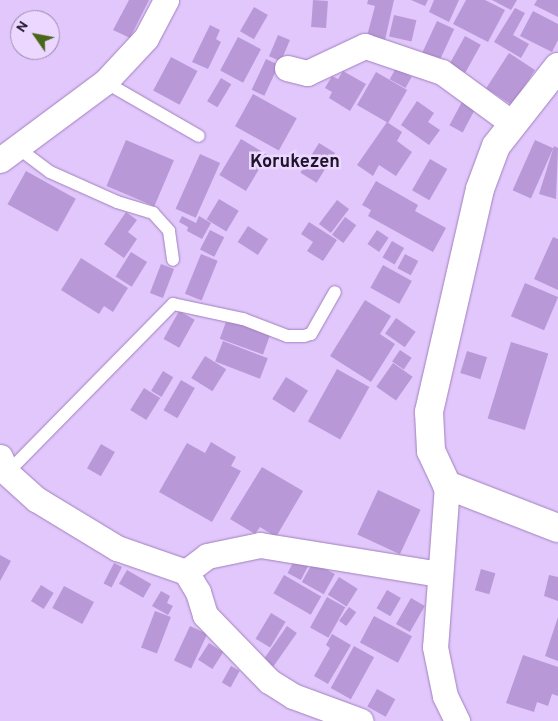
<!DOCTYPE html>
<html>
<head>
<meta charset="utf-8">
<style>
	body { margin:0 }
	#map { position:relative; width:558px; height:721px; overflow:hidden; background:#e1c7fb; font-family:Overpass,sans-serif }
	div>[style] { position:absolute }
	.building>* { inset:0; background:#b998d8; transform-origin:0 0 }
	.roads { filter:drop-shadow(0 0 1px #a080be) drop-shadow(0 0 1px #a080be) }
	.service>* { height:12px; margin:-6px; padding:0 6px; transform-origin:6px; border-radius:6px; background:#fff }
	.minor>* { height:25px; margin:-12.5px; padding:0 12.5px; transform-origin:12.5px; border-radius:12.5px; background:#fff }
	.tertiary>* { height:28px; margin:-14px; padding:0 14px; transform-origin:14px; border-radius:14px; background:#fff }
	span { translate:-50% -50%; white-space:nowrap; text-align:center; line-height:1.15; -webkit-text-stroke:5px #ebd7ff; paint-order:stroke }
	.quarter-label { font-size:18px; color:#1f132a; font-weight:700 }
	.north { position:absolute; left:10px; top:10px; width:50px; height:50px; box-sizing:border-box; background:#ebd7ff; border:1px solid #9989aa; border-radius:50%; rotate:303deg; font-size:14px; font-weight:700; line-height:20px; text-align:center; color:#1f132a }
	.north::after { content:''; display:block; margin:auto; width:18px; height:22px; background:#4a6618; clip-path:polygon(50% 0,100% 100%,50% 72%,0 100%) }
</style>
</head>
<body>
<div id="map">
	<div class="building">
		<div style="clip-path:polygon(129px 0,149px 0,130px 38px,113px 30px)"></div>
		<div style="left:313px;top:0;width:15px;height:27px;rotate:4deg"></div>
		<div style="clip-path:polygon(368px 0,394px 0,385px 40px,367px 36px,375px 6px,367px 4px)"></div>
		<div style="clip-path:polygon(411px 0,428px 0,425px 6px)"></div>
		<div style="clip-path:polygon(434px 0,459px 0,449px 22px,429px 12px)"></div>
		<div style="clip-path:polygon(466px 0,485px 0,505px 10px,488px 42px,453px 24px)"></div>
		<div style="clip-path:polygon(492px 0,517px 0,511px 10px)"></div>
		<div style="clip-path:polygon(537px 0,558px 0,558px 17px,534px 5px)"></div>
		<div style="left:254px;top:7px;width:16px;height:28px;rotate:30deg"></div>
		<div style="clip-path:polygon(515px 8px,525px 13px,513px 35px,529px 44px,521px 58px,494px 42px)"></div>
		<div style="clip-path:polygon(533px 11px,558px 24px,558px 40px,552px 52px,520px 36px)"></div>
		<div style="left:394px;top:15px;width:23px;height:22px;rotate:13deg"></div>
		<div style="left:437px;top:21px;width:19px;height:36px;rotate:25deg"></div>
		<div style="clip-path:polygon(210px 25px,220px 30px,216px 39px,221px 42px,208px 69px,192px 62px)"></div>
		<div style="left:278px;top:35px;width:13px;height:23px;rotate:23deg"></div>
		<div style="left:465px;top:36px;width:18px;height:32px;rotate:29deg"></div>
		<div style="left:238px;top:37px;width:26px;height:38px;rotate:28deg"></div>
		<div style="left:509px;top:53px;width:31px;height:42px;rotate:33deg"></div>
		<div style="left:171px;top:57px;width:30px;height:38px;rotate:28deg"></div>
		<div style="left:266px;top:59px;width:14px;height:34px;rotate:25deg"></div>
		<div style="left:396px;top:68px;width:18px;height:13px;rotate:29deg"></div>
		<div style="clip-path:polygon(343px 71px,366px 84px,350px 111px,329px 98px,332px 92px,325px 88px,332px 76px,338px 79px)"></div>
		<div style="left:376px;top:72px;width:36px;height:38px;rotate:30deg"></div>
		<div style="left:221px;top:78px;width:12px;height:27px;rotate:31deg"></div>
		<div style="left:253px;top:94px;width:50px;height:37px;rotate:29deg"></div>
		<div style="left:464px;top:98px;width:15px;height:31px;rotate:28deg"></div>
		<div style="clip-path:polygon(417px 101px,434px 113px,428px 122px,440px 130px,429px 145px,401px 125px)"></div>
		<div style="clip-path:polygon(387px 122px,402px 132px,397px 141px,412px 152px,396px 176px,379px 165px,373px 176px,357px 165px)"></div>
		<div style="left:241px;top:139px;width:31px;height:42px;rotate:31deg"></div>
		<div style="left:126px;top:140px;width:52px;height:50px;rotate:23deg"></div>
		<div style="left:535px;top:140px;width:20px;height:55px;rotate:24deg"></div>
		<div style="left:319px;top:143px;width:19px;height:35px;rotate:32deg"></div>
		<div style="clip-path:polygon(554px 146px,558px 148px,556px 199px,539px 194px)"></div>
		<div style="left:200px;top:154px;width:22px;height:60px;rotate:24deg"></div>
		<div style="left:430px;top:159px;width:20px;height:36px;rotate:30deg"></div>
		<div style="left:26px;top:171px;width:57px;height:38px;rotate:29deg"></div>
		<div style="clip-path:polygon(376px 181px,418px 205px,415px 211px,446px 228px,433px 252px,368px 216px,371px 210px,362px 205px)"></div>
		<div style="left:219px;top:199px;width:23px;height:24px;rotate:31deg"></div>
		<div style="left:337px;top:200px;width:15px;height:30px;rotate:37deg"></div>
		<div style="clip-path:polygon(126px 212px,137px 220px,128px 232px,137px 239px,124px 258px,104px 244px)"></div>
		<div style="clip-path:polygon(182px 216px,196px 223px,199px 216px,211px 223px,202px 239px,187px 231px,188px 227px,179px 222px)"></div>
		<div style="left:345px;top:217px;width:14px;height:22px;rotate:36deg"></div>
		<div style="clip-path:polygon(309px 222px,337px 240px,323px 261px,307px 251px,313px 242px,301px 234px)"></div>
		<div style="left:248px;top:226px;width:24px;height:19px;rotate:33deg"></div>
		<div style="left:210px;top:230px;width:16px;height:22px;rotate:27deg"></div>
		<div style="left:377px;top:230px;width:14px;height:17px;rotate:34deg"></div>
		<div style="clip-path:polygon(553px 237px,558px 239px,558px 290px,534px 279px)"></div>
		<div style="left:392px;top:241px;width:14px;height:19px;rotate:30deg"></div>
		<div style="left:131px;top:252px;width:19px;height:29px;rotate:32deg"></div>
		<div style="left:201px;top:254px;width:18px;height:43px;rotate:22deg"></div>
		<div style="left:405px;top:254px;width:15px;height:16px;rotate:28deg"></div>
		<div style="clip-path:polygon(81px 258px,128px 288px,113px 312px,104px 306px,99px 314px,61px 290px)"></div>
		<div style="left:161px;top:264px;width:14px;height:31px;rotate:21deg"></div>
		<div style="left:383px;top:265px;width:33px;height:26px;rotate:29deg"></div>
		<div style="left:525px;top:283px;width:36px;height:36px;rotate:23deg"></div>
		<div style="clip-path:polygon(365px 300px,391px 316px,380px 334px,395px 344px,371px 382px,330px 356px)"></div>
		<div style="left:179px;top:311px;width:18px;height:32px;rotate:29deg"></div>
		<div style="left:396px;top:318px;width:24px;height:19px;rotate:35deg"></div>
		<div style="left:227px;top:319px;width:46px;height:21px;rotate:20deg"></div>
		<div style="left:223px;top:341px;width:48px;height:22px;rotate:21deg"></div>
		<div style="left:511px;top:342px;width:39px;height:80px;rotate:17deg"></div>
		<div style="left:400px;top:350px;width:14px;height:14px;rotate:34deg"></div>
		<div style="left:467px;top:351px;width:21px;height:23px;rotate:17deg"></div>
		<div style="left:205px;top:356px;width:25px;height:26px;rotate:32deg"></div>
		<div style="left:393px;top:363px;width:24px;height:29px;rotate:35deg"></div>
		<div style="left:337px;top:369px;width:37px;height:60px;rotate:29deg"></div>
		<div style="left:163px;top:371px;width:12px;height:23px;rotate:31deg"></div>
		<div style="left:286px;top:377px;width:26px;height:26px;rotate:32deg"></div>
		<div style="left:181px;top:380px;width:16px;height:35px;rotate:30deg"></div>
		<div style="left:144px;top:388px;width:19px;height:26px;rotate:32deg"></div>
		<div style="clip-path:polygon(211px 442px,236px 457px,231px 466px,241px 471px,212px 522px,159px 492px,187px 443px,205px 453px)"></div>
		<div style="left:101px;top:444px;width:16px;height:28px;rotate:30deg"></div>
		<div style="clip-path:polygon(262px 467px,303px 491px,276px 537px,260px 527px,255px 534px,230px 519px)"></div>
		<div style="left:378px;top:490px;width:47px;height:49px;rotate:25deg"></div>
		<div style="clip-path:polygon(0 555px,11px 561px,0 581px)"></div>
		<div style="left:296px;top:557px;width:15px;height:18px;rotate:28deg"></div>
		<div style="left:313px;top:562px;width:25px;height:23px;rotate:29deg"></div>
		<div style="left:114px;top:563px;width:9px;height:23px;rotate:27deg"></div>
		<div style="left:481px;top:569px;width:15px;height:22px;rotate:16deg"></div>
		<div style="left:127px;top:570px;width:28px;height:16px;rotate:30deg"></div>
		<div style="left:284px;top:575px;width:43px;height:21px;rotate:30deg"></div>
		<div style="clip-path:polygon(549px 575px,558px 577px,558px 601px,544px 596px)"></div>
		<div style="left:339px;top:577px;width:22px;height:21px;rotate:32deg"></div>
		<div style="left:41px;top:585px;width:15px;height:19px;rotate:32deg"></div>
		<div style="left:64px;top:586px;width:34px;height:25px;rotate:28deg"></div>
		<div style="left:387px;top:590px;width:16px;height:21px;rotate:30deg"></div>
		<div style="clip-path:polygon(161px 591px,170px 596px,167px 603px,173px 606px,168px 615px,152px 606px)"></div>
		<div style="left:327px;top:597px;width:21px;height:35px;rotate:29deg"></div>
		<div style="left:411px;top:598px;width:16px;height:30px;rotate:30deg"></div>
		<div style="left:349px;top:607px;width:9px;height:17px;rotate:36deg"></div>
		<div style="left:155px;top:611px;width:17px;height:39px;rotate:21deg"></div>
		<div style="left:271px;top:613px;width:17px;height:30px;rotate:31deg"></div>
		<div style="left:374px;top:616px;width:43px;height:30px;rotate:28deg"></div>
		<div style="clip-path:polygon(558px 617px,558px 661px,545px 656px)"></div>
		<div style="left:190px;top:626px;width:19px;height:38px;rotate:25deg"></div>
		<div style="left:287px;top:626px;width:12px;height:41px;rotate:35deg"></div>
		<div style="clip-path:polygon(332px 634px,351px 645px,328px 684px,314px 676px,330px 648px,326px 645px)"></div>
		<div style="left:209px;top:643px;width:17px;height:20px;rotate:33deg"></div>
		<div style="left:354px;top:646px;width:23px;height:48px;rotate:29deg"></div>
		<div style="clip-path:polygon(523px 655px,558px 667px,558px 696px,552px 694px,548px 706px,537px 702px,534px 712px,506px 703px)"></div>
		<div style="left:231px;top:666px;width:10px;height:19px;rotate:29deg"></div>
		<div style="left:377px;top:689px;width:21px;height:20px;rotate:29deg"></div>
	</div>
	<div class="roads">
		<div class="service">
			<div style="left:105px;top:82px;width:108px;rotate:29.9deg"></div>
			<div style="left:18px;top:148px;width:40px;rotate:37deg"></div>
			<div style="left:50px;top:172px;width:73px;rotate:24.1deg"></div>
			<div style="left:117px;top:202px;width:38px;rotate:17deg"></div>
			<div style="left:153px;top:213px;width:24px;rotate:48deg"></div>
			<div style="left:169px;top:231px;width:29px;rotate:82deg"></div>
			<div style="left:7px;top:473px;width:237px;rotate:-45.5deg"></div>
			<div style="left:173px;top:304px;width:72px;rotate:12.1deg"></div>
			<div style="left:243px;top:319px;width:47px;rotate:21.1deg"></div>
			<div style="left:287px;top:336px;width:17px"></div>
			<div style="left:304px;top:336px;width:7px;rotate:-16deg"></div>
			<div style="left:311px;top:334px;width:48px;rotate:-60.3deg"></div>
		</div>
		<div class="minor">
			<div style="left:287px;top:68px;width:21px;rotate:14deg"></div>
			<div style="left:307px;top:73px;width:64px;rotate:-25deg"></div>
			<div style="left:365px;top:46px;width:81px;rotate:18.7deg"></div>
			<div style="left:442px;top:72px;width:87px;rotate:36.1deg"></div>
			<div style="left:0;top:160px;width:131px;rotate:-36.6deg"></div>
			<div style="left:105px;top:82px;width:60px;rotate:-47deg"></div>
			<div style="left:146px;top:38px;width:43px;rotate:-62.2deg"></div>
			<div style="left:0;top:457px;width:17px;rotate:66deg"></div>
			<div style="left:7px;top:473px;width:39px;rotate:42deg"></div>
			<div style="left:36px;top:499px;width:95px;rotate:31.2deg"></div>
			<div style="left:117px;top:548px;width:73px;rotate:19.2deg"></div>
			<div style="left:186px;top:572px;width:23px;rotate:59deg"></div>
			<div style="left:198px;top:592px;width:24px;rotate:73deg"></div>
			<div style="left:205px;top:615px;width:92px;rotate:45.9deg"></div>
			<div style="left:269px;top:681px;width:28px;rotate:32deg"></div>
			<div style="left:293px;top:696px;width:72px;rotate:20.2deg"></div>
			<div style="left:447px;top:485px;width:162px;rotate:94.2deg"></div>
			<div style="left:435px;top:647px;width:50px;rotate:78.5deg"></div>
			<div style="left:445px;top:696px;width:28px;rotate:64deg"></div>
			<div style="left:186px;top:572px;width:26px;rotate:-37deg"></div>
			<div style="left:207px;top:556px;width:54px;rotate:-11.7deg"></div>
			<div style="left:260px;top:545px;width:181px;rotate:9.2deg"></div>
		</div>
		<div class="tertiary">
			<div style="left:558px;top:67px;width:100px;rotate:128.1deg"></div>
			<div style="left:496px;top:146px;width:46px;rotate:110.4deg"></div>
			<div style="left:480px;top:189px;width:229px;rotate:102.9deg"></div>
			<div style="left:429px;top:412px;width:39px;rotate:87deg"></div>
			<div style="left:431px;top:451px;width:38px;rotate:65deg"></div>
			<div style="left:447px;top:485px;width:119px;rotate:21.2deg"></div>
		</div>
	</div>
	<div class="quarter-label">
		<span style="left:295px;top:163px">Korukezen</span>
	</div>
	<div class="north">N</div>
</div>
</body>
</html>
